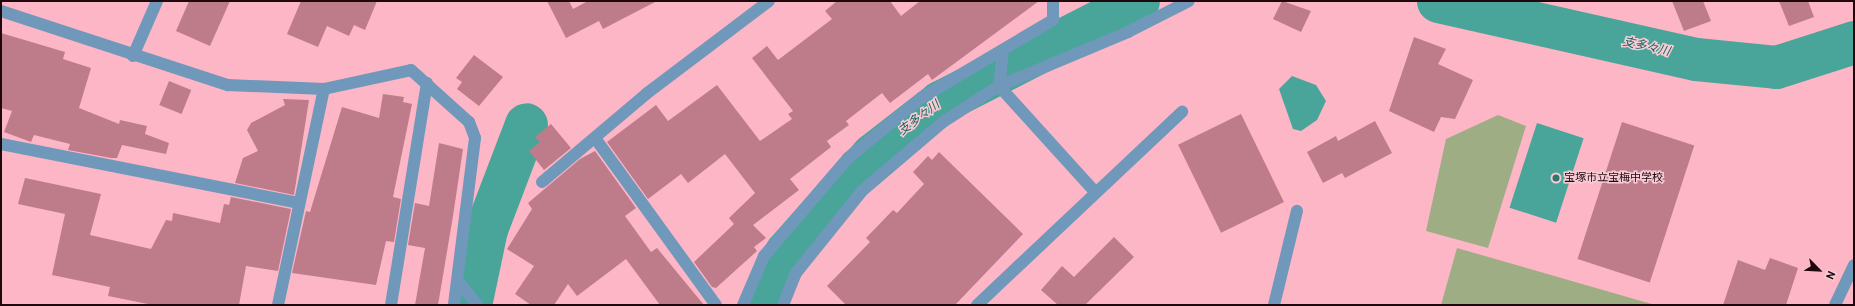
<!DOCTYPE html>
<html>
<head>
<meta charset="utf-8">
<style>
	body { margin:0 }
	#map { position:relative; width:1855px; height:306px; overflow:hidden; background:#fcb6c5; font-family:Overpass,"Noto Sans JP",sans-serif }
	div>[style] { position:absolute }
	.green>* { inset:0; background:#9ead84 }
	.water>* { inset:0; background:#49a59a; transform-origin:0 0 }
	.river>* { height:43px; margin:-21.5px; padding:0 21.5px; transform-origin:21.5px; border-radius:21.5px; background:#49a59a }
	.building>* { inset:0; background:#be7c8b; transform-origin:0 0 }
	.minor>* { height:12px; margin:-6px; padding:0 6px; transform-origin:6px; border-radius:6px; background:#7098ba }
	.tertiary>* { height:12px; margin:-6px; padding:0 6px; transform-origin:6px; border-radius:6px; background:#7098ba }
	.dots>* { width:11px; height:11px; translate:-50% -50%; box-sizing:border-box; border:2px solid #f8ccd5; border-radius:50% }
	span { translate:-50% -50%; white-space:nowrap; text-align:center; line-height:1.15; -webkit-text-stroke:3px #f8ccd5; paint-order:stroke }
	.poi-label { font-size:11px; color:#1e070d }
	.left { translate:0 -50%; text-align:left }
	.water-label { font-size:12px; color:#156159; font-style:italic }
	.frame { position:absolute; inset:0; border:2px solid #1e070d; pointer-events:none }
	.north { position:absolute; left:1799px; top:250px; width:40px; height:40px; -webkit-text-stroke:3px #f8ccd5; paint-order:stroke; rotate:114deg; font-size:11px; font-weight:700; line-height:16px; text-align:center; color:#1e070d }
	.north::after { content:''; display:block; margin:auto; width:14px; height:18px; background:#1e070d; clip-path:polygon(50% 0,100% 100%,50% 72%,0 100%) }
</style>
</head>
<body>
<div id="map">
	<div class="green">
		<div style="clip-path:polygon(1498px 115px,1526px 126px,1488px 248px,1426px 231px,1446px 139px)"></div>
		<div style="clip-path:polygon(1457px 248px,1655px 305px,1441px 305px)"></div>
	</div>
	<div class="water">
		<div style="clip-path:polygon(1292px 76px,1316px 85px,1326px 101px,1317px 120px,1301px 131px,1293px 129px,1279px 89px)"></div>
		<div style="left:1537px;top:123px;width:49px;height:89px;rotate:18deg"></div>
	</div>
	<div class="river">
		<div style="left:1438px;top:1px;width:264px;rotate:12.7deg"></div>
		<div style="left:1696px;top:59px;width:80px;rotate:5.7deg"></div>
		<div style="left:1776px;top:67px;width:82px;rotate:-17.8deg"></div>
		<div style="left:470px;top:305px;width:78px;rotate:-78.1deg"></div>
		<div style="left:486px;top:229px;width:112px;rotate:-69.1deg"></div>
		<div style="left:761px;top:305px;width:59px;rotate:-64.7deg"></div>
		<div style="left:786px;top:252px;width:130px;rotate:-48.4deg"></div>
		<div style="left:872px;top:155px;width:86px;rotate:-37.9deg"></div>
		<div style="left:940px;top:102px;width:222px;rotate:-27deg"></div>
	</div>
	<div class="building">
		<div style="clip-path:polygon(189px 1px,230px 1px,210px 46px,176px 31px)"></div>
		<div style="clip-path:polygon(301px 1px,377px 1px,365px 30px,354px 25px,349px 36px,327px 26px,318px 47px,287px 34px)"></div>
		<div style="clip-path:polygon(547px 1px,569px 1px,573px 9px,588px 1px,657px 1px,603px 29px,599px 21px,566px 38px)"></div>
		<div style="clip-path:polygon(837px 1px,890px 1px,901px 16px,920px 1px,1039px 1px,932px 80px,928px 74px,890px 103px,882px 93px,846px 121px,849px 125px,827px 141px,831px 147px,790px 179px,799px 190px,753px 225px,766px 238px,754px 247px,757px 251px,716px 288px,712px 287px,694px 262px,734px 224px,729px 218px,755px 193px,725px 154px,688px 183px,681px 174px,648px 199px,607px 142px,656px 105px,668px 121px,717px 85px,760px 141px,792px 119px,788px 114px,793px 111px,752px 58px,767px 46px,778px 60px,832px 19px,825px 11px)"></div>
		<div style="clip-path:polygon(1282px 1px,1311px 11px,1301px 32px,1273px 19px)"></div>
		<div style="clip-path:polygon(1672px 1px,1703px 1px,1711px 21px,1684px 31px)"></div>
		<div style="clip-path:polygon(1779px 1px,1808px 1px,1814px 17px,1789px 26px)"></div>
		<div style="clip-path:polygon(1px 33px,65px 52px,63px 59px,91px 68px,79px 108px,119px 124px,120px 120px,147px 126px,145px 134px,169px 143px,166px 154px,122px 145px,117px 158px,111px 158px,68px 150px,70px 144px,34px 135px,31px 142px,4px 132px,12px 111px,1px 108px)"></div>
		<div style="clip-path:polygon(1414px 37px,1446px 49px,1438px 64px,1473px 80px,1455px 119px,1441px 117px,1434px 132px,1389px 111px)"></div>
		<div style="clip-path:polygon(474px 55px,503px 77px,479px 106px,457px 89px,462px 82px,456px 78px)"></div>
		<div style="left:169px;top:81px;width:24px;height:26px;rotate:22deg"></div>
		<div style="clip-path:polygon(383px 94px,404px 97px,403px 102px,412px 104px,393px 197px,401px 199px,394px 242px,386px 241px,376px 285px,292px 273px,306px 211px,310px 212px,342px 107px,379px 118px)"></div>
		<div style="clip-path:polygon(283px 99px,309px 100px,294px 195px,235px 183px,243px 158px,258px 151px,247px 130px,251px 123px,285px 105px)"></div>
		<div style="left:1241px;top:114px;width:98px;height:70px;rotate:64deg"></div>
		<div style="clip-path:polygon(1375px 121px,1392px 153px,1345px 178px,1342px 173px,1323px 183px,1307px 152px,1336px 136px,1338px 141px)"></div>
		<div style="left:1622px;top:122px;width:76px;height:144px;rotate:18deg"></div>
		<div style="clip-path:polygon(551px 124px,571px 148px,544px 170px,529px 151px,540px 142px,535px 137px)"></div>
		<div style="clip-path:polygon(439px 143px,463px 149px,453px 216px,438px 305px,415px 305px,425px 248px,408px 245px,415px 203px,429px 206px)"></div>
		<div style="clip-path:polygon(595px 151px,636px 208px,625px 216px,651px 252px,657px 248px,704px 305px,660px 305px,626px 259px,577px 296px,568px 284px,554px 305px,531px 305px,515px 294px,534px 266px,507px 249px,532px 209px,528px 203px,580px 159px)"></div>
		<div style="clip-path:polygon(939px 152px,1023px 234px,955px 305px,846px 305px,827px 286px,870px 242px,866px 238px,893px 210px,897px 213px,924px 184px,913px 172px,928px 156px,932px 160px)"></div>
		<div style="clip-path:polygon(25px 178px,101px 194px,90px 235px,151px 249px,166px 220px,172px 221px,173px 213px,220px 223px,224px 204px,229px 205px,231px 197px,291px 209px,278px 271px,246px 266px,239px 305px,153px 305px,108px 296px,110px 287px,52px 275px,65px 214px,18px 204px)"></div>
		<div style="clip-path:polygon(1114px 237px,1134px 257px,1085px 305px,1058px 305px,1041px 290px,1062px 266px,1074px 277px)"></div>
		<div style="clip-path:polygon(1770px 258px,1798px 268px,1786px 305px,1723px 305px,1738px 260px,1765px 270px)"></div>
	</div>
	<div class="minor">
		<div style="left:1px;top:11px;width:239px;rotate:18.1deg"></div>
		<div style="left:228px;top:85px;width:96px;rotate:2.4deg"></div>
		<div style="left:324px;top:89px;width:89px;rotate:-12.3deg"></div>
		<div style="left:411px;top:70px;width:78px;rotate:41.9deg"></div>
		<div style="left:469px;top:122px;width:17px;rotate:69deg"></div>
		<div style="left:475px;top:138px;width:168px;rotate:97.2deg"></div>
		<div style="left:1003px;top:50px;width:36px;rotate:96deg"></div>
		<div style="left:999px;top:86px;width:143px;rotate:47.8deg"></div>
		<div style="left:595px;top:138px;width:206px;rotate:54.1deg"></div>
		<div style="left:1px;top:144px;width:303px;rotate:11.2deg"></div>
		<div style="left:542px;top:182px;width:136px;rotate:-40.2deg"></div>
		<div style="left:646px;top:94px;width:154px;rotate:-37.1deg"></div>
		<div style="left:459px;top:282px;width:29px;rotate:52deg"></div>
		<div style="left:278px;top:305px;width:221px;rotate:-78deg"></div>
		<div style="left:391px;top:305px;width:225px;rotate:-80.8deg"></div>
		<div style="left:743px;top:305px;width:53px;rotate:-66.8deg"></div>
		<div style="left:764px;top:256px;width:129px;rotate:-49.4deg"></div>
		<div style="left:848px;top:158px;width:94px;rotate:-39.4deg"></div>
		<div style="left:921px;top:98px;width:153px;rotate:-30.6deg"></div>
		<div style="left:1053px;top:20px;width:19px;rotate:-90deg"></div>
		<div style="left:783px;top:305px;width:35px;rotate:-68deg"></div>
		<div style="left:796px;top:273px;width:105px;rotate:-51.2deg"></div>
		<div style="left:862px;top:191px;width:106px;rotate:-40.4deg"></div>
		<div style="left:943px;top:122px;width:67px;rotate:-32.7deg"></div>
		<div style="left:999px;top:86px;width:140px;rotate:-22.7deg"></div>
		<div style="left:1128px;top:32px;width:68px;rotate:-26.9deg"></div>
		<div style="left:1274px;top:305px;width:97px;rotate:-76.3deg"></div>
		<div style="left:1835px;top:305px;width:44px;rotate:-64.6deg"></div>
	</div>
	<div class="tertiary">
		<div style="left:133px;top:56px;width:60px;rotate:-66.4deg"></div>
		<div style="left:977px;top:305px;width:282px;rotate:-43.3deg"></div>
	</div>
	<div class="dots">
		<div style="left:1556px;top:178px;background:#2f766d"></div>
	</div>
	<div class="poi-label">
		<span class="left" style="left:1564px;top:178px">宝塚市立宝梅中学校</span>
	</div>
	<div class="water-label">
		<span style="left:1646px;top:48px;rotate:13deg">支多々川</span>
		<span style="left:920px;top:119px;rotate:-37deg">支多々川</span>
	</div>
	<div class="frame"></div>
	<div class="north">N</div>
</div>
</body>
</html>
